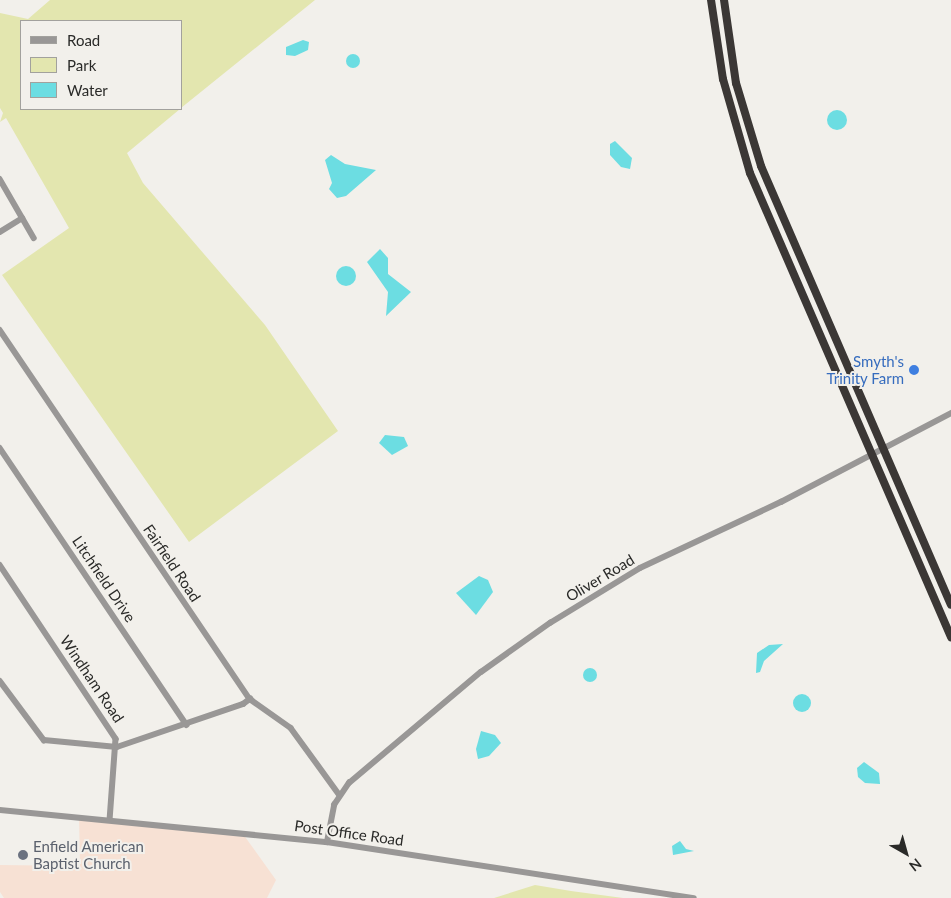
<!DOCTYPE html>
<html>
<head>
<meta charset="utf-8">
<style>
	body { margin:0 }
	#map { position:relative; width:951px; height:898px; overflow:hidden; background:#f2f0eb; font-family:Lato,sans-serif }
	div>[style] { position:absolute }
	.education>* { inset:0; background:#f7e1d4 }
	.green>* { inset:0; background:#e3e6af }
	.water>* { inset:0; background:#6cdde2 }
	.round { border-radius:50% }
	.minor>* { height:5.5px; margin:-2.75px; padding:0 2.75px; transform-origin:2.75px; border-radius:2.75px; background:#999796 }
	.highway>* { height:8px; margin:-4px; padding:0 4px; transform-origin:4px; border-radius:4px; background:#3b3735 }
	.dots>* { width:14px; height:14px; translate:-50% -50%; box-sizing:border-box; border:2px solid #f2f0eb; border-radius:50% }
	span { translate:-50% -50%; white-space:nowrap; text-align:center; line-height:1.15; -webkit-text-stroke:4px #f2f0eb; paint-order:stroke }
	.shop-label { font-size:15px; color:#366cbe }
	.right { translate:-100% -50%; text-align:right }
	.street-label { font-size:15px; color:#2a2a28 }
	.worship-label { font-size:15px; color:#5b616d }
	.left { translate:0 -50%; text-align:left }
	.legend { position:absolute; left:20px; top:20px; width:162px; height:90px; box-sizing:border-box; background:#f2f0eb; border:1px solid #a2a19d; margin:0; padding:6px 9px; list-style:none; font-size:15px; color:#2a2a28 }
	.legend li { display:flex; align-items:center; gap:10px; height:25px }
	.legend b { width:25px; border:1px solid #a2a19d }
	.north { position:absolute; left:881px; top:828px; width:50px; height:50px; -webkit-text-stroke:4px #f2f0eb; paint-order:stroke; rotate:142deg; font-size:14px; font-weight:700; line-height:20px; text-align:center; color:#2a2a28 }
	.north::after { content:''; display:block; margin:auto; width:18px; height:22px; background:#2a2a28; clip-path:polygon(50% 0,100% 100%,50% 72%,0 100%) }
</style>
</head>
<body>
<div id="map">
	<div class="education">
		<div style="clip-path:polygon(79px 816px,243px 834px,276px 880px,267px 898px,4px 898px,0 892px,0 865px,80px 866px)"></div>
	</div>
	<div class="green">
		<div style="clip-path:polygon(50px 0,315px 0,181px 108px,181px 21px,21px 21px,21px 109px,180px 109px,127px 153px,143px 183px,265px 325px,338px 431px,189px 542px,2px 275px,69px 228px,6px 118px,0 122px,3px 113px,0 108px,0 13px,28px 19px)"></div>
		<div style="clip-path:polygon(535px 885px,571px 891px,623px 898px,494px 898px)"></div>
	</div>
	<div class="water">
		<div style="clip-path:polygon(303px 40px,309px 42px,308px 50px,295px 56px,286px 55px,286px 47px)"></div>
		<div class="round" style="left:346px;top:54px;width:14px;height:14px"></div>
		<div class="round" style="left:827px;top:110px;width:20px;height:20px"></div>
		<div style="clip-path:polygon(615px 141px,632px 158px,630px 169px,621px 167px,610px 155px,610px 144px)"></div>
		<div style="clip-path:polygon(331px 155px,345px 164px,376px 170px,346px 196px,337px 198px,329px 189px,332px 183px,325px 160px)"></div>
		<div style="clip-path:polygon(380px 249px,388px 258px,388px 274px,411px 292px,386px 316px,388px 292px,367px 262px)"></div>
		<div class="round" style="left:336px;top:266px;width:20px;height:20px"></div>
		<div style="clip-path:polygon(385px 435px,404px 437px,408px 446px,392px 455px,379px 443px)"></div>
		<div style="clip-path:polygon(479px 576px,488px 580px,493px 592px,476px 615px,456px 593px)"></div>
		<div style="clip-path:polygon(783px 644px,764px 661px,760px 672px,756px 673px,757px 653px,769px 645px)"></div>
		<div class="round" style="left:583px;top:668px;width:14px;height:14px"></div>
		<div class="round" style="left:793px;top:694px;width:18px;height:18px"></div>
		<div style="clip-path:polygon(481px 731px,495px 735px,501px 743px,489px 756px,478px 759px,476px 749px)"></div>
		<div style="clip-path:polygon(864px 762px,879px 773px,880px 784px,865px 783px,858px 777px,857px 768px)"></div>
		<div style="clip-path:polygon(680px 841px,686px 849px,694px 851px,673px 855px,672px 846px)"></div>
	</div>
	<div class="minor">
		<div style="left:0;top:179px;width:68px;rotate:60deg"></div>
		<div style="left:0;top:232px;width:26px;rotate:-32deg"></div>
		<div style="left:0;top:330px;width:446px;rotate:55.9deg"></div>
		<div style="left:250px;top:699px;width:50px;rotate:35.3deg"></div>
		<div style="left:291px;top:728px;width:82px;rotate:54deg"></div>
		<div style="left:0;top:448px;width:334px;rotate:56deg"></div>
		<div style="left:0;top:565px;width:209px;rotate:56.3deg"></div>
		<div style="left:116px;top:739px;width:81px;rotate:94.2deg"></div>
		<div style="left:0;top:681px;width:74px;rotate:53.3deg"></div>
		<div style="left:44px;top:740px;width:73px;rotate:5.5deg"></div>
		<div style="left:117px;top:747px;width:133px;rotate:-18.8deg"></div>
		<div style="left:243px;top:704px;width:9px;rotate:-36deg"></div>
		<div style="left:0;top:810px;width:329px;rotate:5.6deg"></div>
		<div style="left:327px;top:842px;width:371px;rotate:8.7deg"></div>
		<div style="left:327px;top:842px;width:38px;rotate:-79deg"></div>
		<div style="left:334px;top:805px;width:27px;rotate:-56deg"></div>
		<div style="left:349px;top:783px;width:172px;rotate:-40.1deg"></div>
		<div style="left:481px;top:672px;width:85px;rotate:-35.4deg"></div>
		<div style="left:550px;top:623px;width:105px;rotate:-31.4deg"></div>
		<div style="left:640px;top:568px;width:156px;rotate:-25.1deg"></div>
		<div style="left:781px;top:502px;width:192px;rotate:-27.6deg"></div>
	</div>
	<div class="highway">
		<div style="left:711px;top:0;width:80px;rotate:81.4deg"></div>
		<div style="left:723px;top:79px;width:98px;rotate:74deg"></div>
		<div style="left:750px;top:173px;width:506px;rotate:66.58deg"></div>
		<div style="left:724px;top:0;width:84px;rotate:81.8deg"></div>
		<div style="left:736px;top:83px;width:87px;rotate:73.2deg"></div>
		<div style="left:761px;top:166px;width:478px;rotate:66.6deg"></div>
	</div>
	<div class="dots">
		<div style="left:914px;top:370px;background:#3f7fe0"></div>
		<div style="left:23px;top:855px;background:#6b7280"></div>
	</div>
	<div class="shop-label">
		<span class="right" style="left:904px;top:370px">Smyth's<br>Trinity Farm</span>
	</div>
	<div class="street-label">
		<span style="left:172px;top:563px;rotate:56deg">Fairfield Road</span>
		<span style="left:600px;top:578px;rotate:-31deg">Oliver Road</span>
		<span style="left:104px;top:579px;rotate:56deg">Litchfield Drive</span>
		<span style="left:92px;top:679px;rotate:56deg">Windham Road</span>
		<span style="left:349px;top:833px;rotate:8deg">Post Office Road</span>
	</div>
	<div class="worship-label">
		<span class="left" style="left:33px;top:855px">Enfield American<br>Baptist Church</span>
	</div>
	<ul class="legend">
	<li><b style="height:6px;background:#999796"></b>Road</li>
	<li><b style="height:14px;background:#e3e6af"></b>Park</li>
	<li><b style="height:14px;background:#6cdde2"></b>Water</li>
	</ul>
	<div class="north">N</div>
</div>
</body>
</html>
